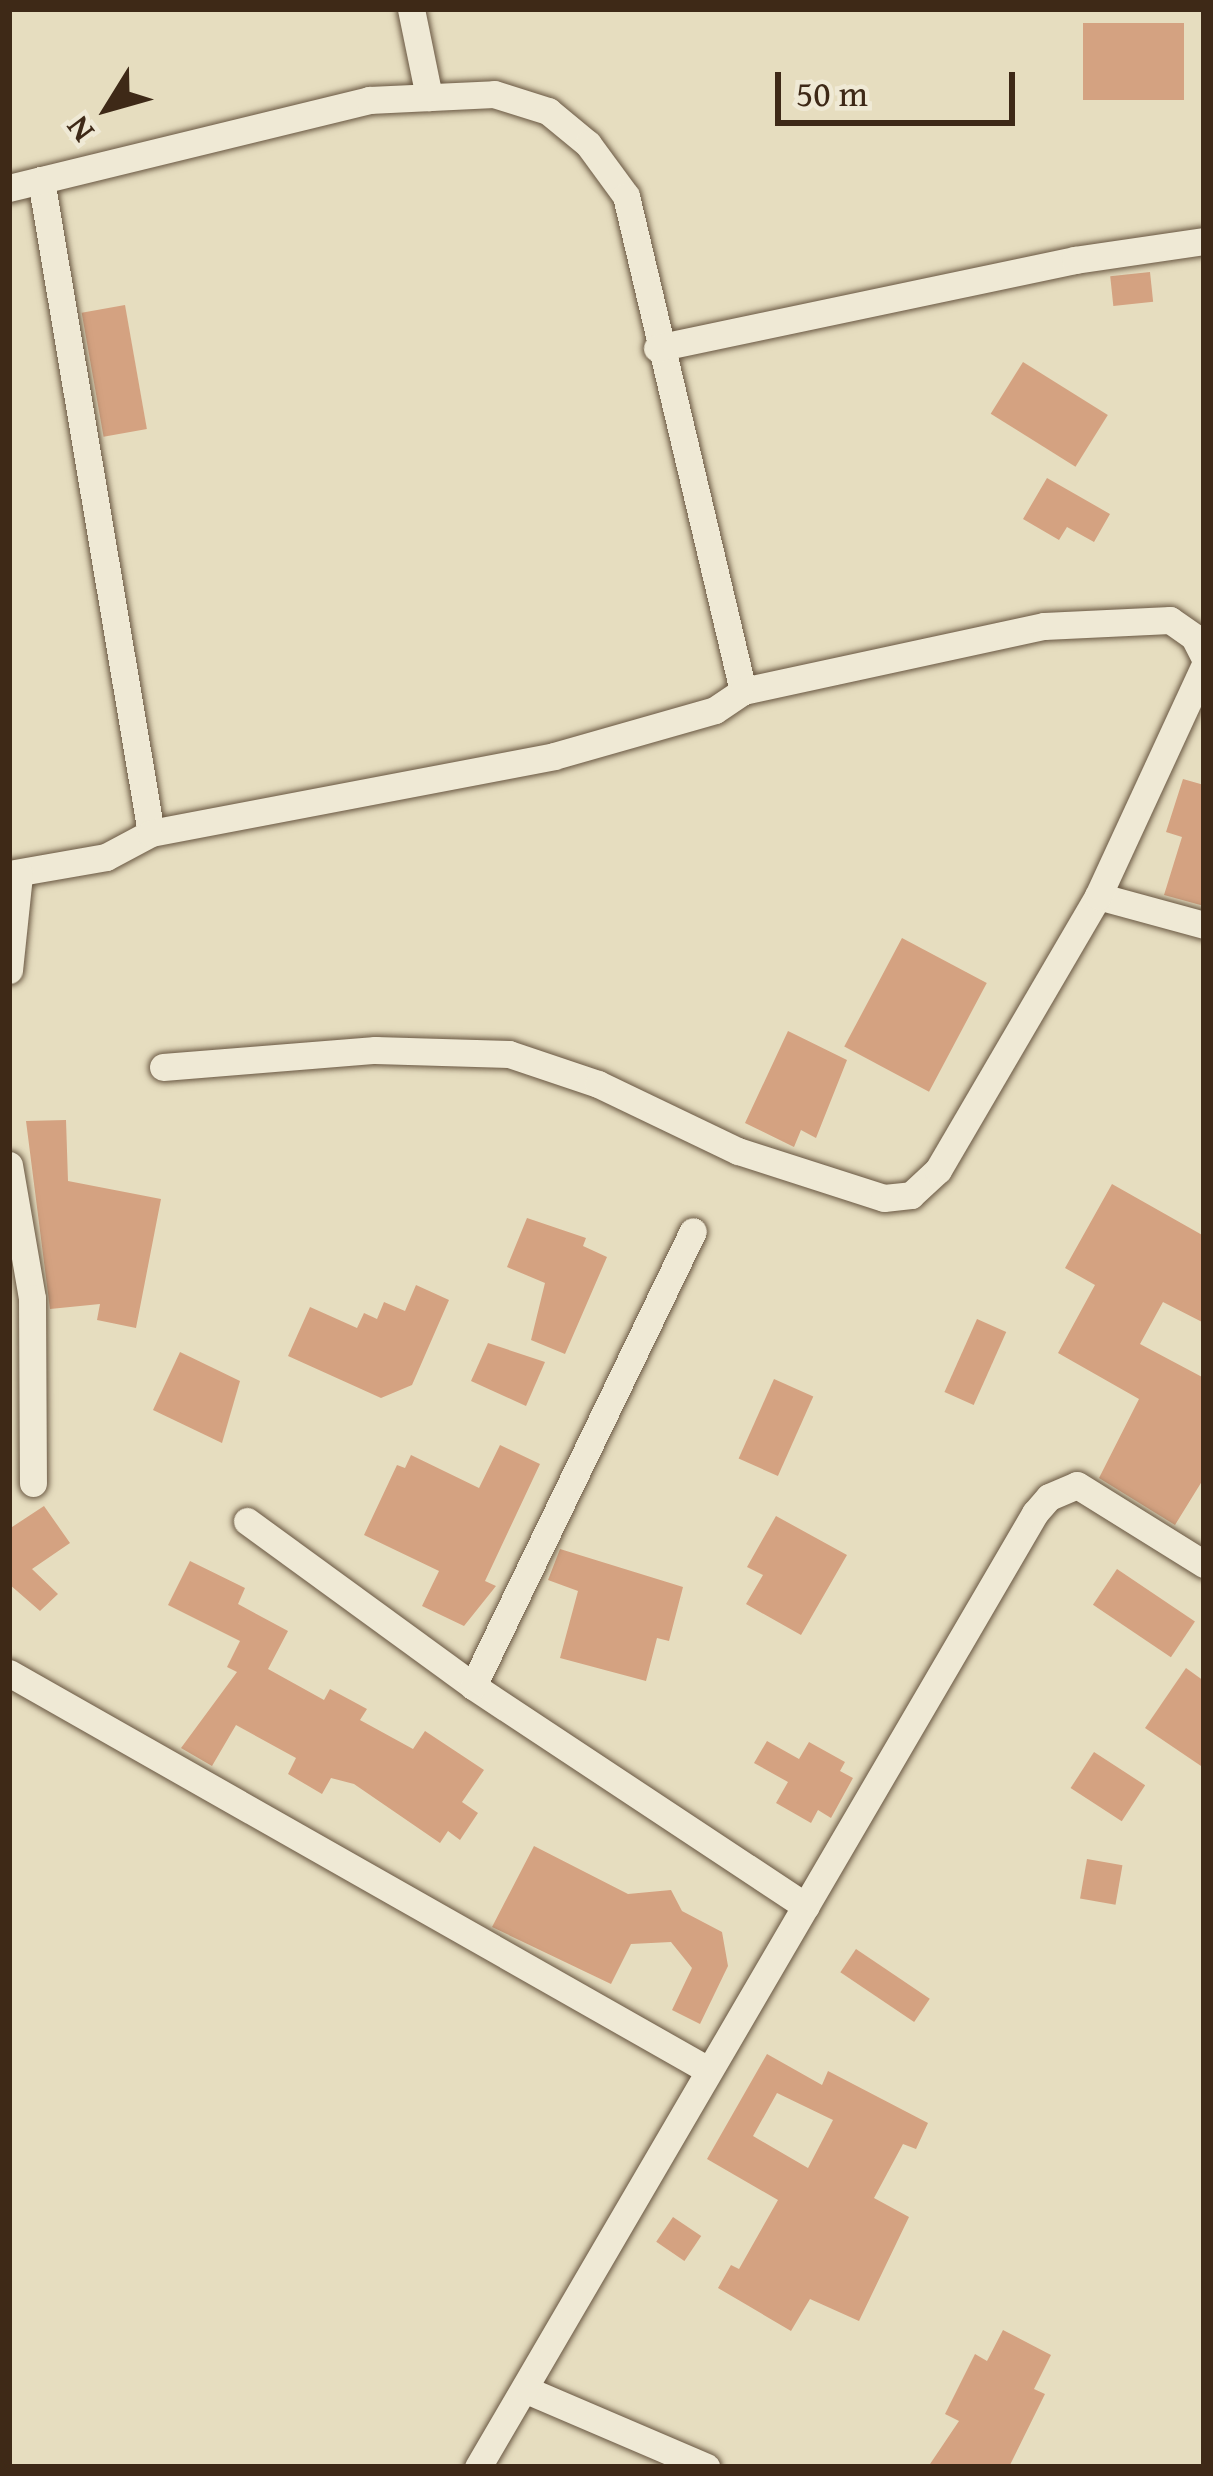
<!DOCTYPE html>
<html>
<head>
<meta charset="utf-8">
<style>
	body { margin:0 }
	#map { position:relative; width:1213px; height:2476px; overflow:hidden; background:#e6ddbf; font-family:"Gentium Book Plus",serif }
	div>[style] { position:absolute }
	.building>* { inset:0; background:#d4a281; transform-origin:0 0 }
	.roads { filter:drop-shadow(0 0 3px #685641) drop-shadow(0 0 3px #685641) }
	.street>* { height:27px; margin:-13.5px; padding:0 13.5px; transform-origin:13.5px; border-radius:13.5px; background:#efe9d5 }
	span { translate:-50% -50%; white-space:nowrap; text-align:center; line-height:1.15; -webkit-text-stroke:9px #efe9d5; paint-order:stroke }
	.frame { position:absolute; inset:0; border:12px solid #3e2917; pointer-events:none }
	.north { position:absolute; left:48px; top:48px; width:120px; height:120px; -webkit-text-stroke:9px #efe9d5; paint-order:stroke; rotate:233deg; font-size:33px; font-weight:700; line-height:48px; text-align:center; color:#3e2917 }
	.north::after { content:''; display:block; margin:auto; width:42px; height:54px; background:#3e2917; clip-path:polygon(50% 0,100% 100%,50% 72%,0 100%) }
	.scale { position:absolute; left:775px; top:72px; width:240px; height:54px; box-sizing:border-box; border:6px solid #3e2917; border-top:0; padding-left:15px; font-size:36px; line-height:42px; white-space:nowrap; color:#3e2917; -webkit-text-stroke:9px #efe9d5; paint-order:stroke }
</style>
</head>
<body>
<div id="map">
	<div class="building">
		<div style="left:1083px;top:23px;width:101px;height:77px"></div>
		<div style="left:1150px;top:272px;width:30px;height:40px;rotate:84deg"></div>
		<div style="left:125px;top:305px;width:126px;height:44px;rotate:80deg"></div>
		<div style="left:1023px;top:362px;width:100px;height:61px;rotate:32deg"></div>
		<div style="clip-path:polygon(1047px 478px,1110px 514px,1094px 542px,1067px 527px,1059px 540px,1023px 519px)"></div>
		<div style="clip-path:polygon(1183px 779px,1204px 785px,1204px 906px,1164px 895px,1182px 837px,1166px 832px)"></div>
		<div style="left:902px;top:938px;width:96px;height:123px;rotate:28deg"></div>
		<div style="clip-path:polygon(788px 1031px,847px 1060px,816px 1138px,801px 1130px,794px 1147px,745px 1123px)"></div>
		<div style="clip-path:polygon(66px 1120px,68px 1181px,161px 1199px,136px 1328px,97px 1320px,100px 1304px,50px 1309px,26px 1121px)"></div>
		<div style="clip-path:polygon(1112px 1184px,1204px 1236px,1204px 1323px,1163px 1302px,1140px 1344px,1204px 1378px,1204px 1478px,1175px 1525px,1099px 1478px,1139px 1399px,1058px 1353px,1095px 1285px,1065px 1268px)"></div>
		<div style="clip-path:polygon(527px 1218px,586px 1238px,583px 1246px,607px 1257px,565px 1354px,531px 1340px,545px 1283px,507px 1267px)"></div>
		<div style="clip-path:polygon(416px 1285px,449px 1300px,412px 1385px,381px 1398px,288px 1356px,310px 1307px,357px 1328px,364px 1313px,377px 1319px,384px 1302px,405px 1311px)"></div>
		<div style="left:977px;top:1319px;width:32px;height:80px;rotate:24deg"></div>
		<div style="clip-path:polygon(488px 1343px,545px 1362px,526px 1406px,471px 1381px)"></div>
		<div style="clip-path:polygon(180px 1352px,240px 1381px,222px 1443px,153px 1410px)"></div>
		<div style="left:774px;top:1379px;width:43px;height:87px;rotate:24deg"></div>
		<div style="clip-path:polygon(500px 1445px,540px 1464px,485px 1581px,496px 1586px,464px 1626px,422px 1606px,439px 1571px,364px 1535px,397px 1465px,405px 1468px,411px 1455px,479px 1488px)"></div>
		<div style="clip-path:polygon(44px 1506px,70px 1543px,32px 1569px,58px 1594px,40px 1611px,9px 1584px,9px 1529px)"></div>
		<div style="clip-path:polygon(776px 1516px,847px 1555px,801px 1635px,746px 1604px,763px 1575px,747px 1567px)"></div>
		<div style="clip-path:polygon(560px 1549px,683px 1587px,669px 1641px,657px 1638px,646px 1681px,560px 1658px,578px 1591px,548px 1580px)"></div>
		<div style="clip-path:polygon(190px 1561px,245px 1588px,238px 1604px,288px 1631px,268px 1669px,324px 1700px,330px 1689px,367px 1709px,360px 1720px,413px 1749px,425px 1731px,484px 1770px,462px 1802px,478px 1813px,460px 1840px,448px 1831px,440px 1843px,354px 1784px,331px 1778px,322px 1794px,288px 1774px,296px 1758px,236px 1725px,212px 1766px,181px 1748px,237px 1672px,227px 1667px,240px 1641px,168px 1605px)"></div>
		<div style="left:1117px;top:1569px;width:94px;height:43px;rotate:34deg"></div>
		<div style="clip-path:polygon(1186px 1668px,1204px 1681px,1204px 1768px,1145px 1728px)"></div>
		<div style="clip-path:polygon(767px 1741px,799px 1759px,809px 1742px,845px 1762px,840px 1771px,853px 1778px,831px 1818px,818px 1810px,811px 1823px,776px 1803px,788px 1782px,754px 1763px)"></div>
		<div style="left:1094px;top:1752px;width:61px;height:43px;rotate:33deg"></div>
		<div style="clip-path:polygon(534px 1846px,628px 1894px,671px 1890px,682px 1911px,722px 1932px,728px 1966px,700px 2024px,672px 2010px,692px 1968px,671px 1942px,631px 1944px,611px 1984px,492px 1927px)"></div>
		<div style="left:1087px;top:1859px;width:36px;height:40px;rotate:10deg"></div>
		<div style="left:856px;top:1949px;width:89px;height:28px;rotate:34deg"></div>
		<div style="clip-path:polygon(evenodd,767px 2054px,822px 2085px,828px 2071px,928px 2123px,916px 2149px,903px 2144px,874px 2198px,909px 2217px,859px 2321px,810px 2299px,791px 2331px,718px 2288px,731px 2265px,739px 2269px,778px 2200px,707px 2159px,767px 2054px,777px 2093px,833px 2120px,808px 2168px,753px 2136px,777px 2093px)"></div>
		<div style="left:673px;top:2217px;width:34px;height:30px;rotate:34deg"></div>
		<div style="clip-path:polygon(1003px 2330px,1051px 2355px,1034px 2389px,1045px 2394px,1009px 2467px,928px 2467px,959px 2421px,945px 2414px,975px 2354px,987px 2361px)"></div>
	</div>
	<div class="roads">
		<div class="street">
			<div style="left:411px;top:9px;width:90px;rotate:78.4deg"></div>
			<div style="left:41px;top:180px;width:662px;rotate:80.44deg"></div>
			<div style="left:9px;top:188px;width:371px;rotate:-13.7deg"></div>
			<div style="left:369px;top:100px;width:125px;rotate:-2.7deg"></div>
			<div style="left:494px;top:94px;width:57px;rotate:17.5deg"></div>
			<div style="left:548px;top:111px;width:52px;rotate:39.5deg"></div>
			<div style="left:588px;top:144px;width:64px;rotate:53.8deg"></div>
			<div style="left:626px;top:196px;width:509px;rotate:76.7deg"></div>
			<div style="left:657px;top:348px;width:427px;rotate:-11.9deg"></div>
			<div style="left:1075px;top:260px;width:130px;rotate:-8.4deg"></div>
			<div style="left:9px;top:874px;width:98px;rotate:-9.9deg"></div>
			<div style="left:106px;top:857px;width:51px;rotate:-28.1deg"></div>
			<div style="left:151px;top:833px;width:410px;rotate:-10.8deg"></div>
			<div style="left:554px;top:756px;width:167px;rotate:-15.9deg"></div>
			<div style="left:715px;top:710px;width:34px;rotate:-34deg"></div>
			<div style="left:743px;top:691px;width:308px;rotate:-12.2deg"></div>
			<div style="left:1044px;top:626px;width:126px;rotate:-2.7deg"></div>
			<div style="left:1170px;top:620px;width:29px;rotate:35deg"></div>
			<div style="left:1194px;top:637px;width:22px;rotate:63deg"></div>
			<div style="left:1098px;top:896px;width:110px;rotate:15.3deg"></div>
			<div style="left:9px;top:970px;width:96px;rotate:-84deg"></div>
			<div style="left:163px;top:1067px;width:213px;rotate:-4.6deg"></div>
			<div style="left:375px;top:1050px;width:134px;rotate:1.7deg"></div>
			<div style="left:509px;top:1054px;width:94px;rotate:18.6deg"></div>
			<div style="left:598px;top:1084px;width:155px;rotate:25.6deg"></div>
			<div style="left:738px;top:1151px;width:153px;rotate:17.8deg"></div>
			<div style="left:884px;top:1198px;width:27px;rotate:-6deg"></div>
			<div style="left:911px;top:1195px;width:37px;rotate:-43deg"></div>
			<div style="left:938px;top:1170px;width:317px;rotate:-59.7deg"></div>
			<div style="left:1098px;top:896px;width:252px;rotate:-65.2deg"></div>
			<div style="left:9px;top:1165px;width:135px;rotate:80.2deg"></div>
			<div style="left:32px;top:1298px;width:185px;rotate:89.7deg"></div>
			<div style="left:247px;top:1521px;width:280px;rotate:36.1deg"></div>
			<div style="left:473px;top:1686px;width:399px;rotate:33.5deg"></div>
			<div style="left:9px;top:1673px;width:804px;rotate:29.59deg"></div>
			<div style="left:473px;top:1686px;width:505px;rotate:-64.2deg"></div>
			<div style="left:529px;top:2391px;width:193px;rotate:23.2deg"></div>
			<div style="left:478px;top:2467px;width:1105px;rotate:-59.72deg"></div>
			<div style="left:1035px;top:1513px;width:21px;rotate:-49deg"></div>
			<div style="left:1049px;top:1497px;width:30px;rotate:-23deg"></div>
			<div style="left:1077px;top:1485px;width:150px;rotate:31.9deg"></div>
		</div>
	</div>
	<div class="frame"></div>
	<div class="north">N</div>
	<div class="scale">50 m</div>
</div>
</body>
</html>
